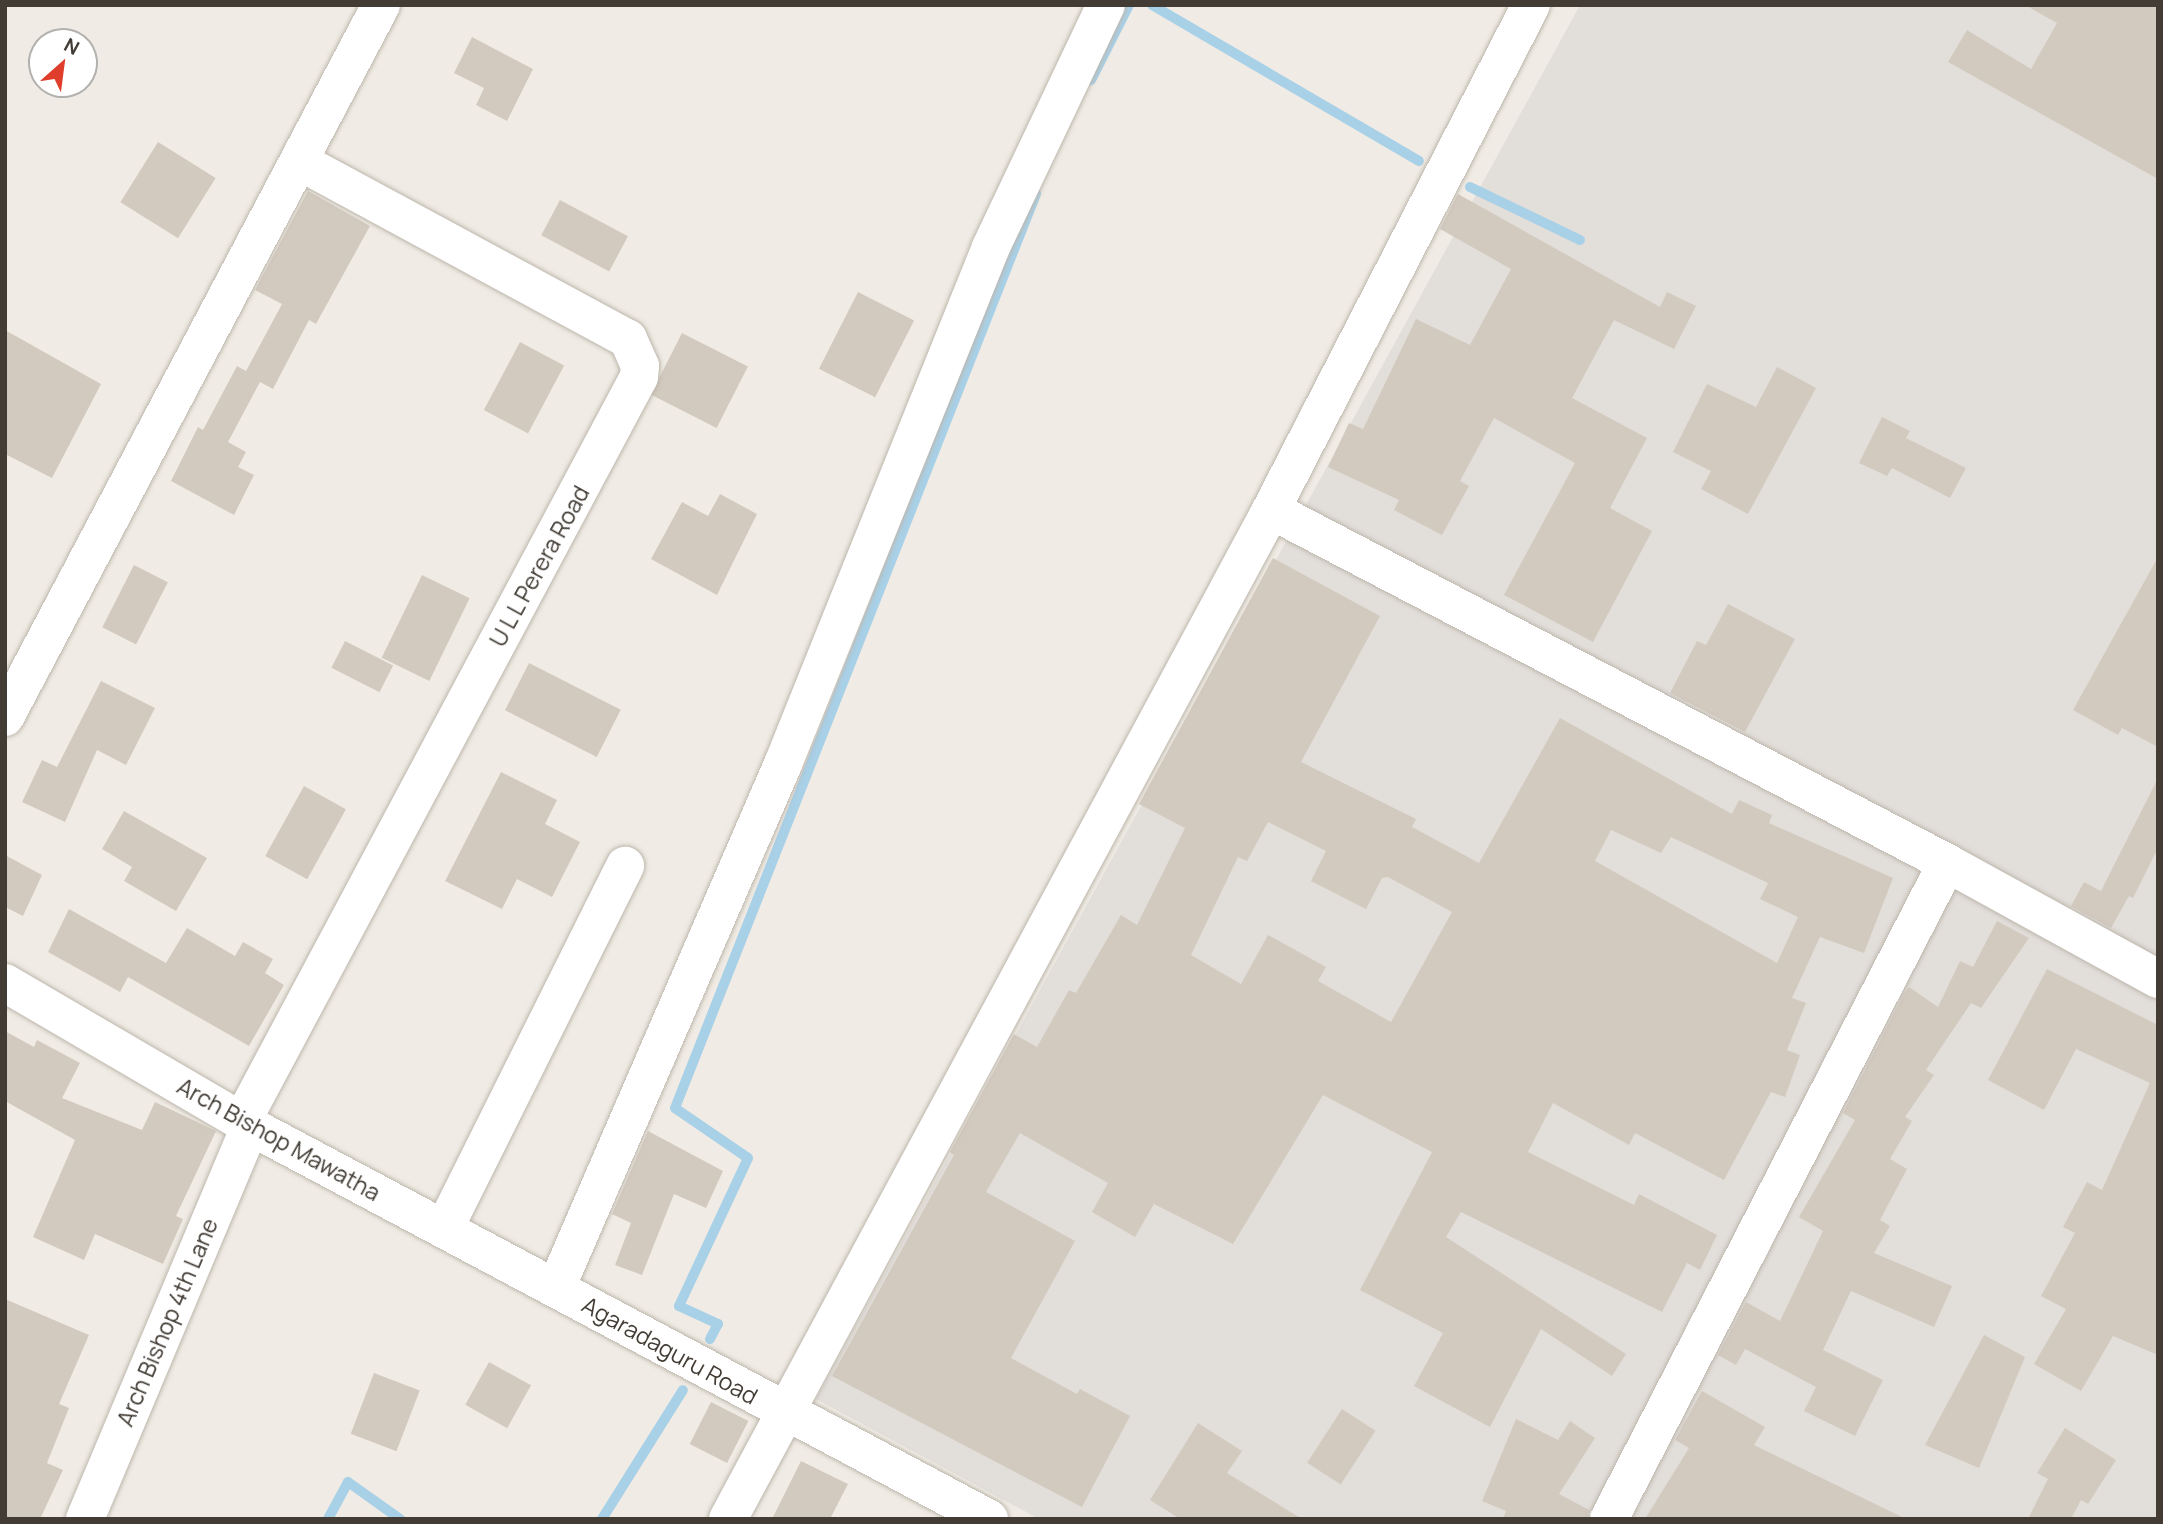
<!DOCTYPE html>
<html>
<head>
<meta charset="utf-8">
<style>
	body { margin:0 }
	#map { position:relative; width:2163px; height:1524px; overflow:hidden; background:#f0ece5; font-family:Manrope,sans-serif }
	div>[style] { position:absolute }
	.industrial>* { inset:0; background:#e2deda }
	.stream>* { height:10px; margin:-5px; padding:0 5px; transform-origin:5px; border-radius:5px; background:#a8d0e7 }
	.building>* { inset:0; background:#d3cabf; transform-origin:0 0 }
	.roads { filter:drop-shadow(0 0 2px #bdb6ac) drop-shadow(0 0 2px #bdb6ac) }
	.minor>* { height:38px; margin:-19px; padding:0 19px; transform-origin:19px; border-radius:19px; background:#fff }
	span { translate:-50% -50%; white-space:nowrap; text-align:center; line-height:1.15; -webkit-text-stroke:5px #fff; paint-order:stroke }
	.street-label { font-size:23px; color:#423c35 }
	.frame { position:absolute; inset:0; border:7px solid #423c35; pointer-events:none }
	.north { position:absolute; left:28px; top:28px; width:70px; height:70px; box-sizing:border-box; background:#fff; border:2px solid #b3b1ae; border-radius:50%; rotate:28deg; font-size:19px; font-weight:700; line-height:28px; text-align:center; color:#423c35 }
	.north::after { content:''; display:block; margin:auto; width:24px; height:32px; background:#e03e2c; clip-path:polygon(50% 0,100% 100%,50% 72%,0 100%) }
</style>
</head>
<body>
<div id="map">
	<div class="industrial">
		<div style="clip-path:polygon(1580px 5px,2158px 5px,2158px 1519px,1039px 1519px,816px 1399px)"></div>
	</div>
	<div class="stream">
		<div style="left:1152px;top:5px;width:309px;rotate:30.3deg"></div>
		<div style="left:1091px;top:80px;width:84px;rotate:-63.1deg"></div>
		<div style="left:1470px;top:187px;width:122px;rotate:25.7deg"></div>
		<div style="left:710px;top:1339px;width:17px;rotate:-62deg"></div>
		<div style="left:718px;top:1324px;width:43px;rotate:-155.2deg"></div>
		<div style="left:679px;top:1306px;width:163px;rotate:-65deg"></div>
		<div style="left:748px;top:1158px;width:88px;rotate:-145.6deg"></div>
		<div style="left:675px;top:1108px;width:983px;rotate:-68.45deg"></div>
		<div style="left:328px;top:1519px;width:42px;rotate:-61.6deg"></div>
		<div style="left:348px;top:1482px;width:64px;rotate:35.4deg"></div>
		<div style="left:602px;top:1519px;width:152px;rotate:-57.9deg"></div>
	</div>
	<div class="building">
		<div style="clip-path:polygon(2025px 5px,2158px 5px,2158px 179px,1948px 62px,1967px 30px,2031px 69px,2057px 23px)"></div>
		<div style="clip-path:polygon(472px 37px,533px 69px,507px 121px,476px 105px,484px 88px,454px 73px)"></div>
		<div style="left:158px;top:142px;width:68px;height:71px;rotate:32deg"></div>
		<div style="clip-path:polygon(308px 191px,370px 226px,316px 324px,309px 320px,273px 389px,260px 382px,228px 442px,246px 452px,238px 467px,254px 475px,234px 515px,171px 481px,198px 427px,203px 430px,237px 366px,246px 371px,282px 304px,255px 290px)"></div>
		<div style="clip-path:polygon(1458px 194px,1660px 307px,1667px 292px,1696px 306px,1674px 349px,1614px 320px,1572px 398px,1647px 438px,1610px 508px,1652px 531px,1593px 642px,1504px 595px,1575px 463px,1494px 418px,1460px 481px,1469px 486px,1442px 535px,1394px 510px,1399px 500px,1328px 467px,1349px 423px,1363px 429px,1416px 319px,1470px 345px,1511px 269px,1440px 229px)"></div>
		<div style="left:560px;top:200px;width:77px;height:40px;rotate:28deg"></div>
		<div style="left:858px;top:292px;width:63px;height:86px;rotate:27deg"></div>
		<div style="clip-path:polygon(5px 330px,101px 384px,52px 478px,5px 454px)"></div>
		<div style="left:682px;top:333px;width:74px;height:69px;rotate:27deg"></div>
		<div style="left:520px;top:342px;width:50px;height:77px;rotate:28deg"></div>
		<div style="clip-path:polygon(1777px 367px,1816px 388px,1748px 514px,1701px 489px,1711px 471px,1673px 452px,1707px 384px,1756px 407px)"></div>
		<div style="clip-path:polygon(1882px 417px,1910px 431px,1906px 438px,1966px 468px,1950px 498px,1892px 468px,1887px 476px,1859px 463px)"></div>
		<div style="clip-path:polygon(720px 494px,757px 514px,717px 595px,651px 559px,682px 502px,708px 516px)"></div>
		<div style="clip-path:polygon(2158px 557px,2158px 747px,2122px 728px,2118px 735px,2073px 710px)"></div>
		<div style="clip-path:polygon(evenodd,1273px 558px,1380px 616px,1301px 762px,1416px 819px,1412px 827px,1479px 863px,1560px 718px,1732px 814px,1739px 800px,1772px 815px,1769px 823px,1893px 878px,1864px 953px,1820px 937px,1792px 998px,1806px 1003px,1787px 1050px,1800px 1055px,1785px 1097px,1771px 1092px,1724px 1180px,1635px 1133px,1629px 1145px,1553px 1103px,1528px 1152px,1634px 1205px,1639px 1194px,1717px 1235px,1700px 1270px,1687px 1263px,1662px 1312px,1461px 1212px,1446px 1237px,1626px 1354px,1612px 1376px,1541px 1329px,1490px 1427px,1414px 1386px,1443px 1333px,1360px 1290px,1432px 1152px,1323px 1095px,1233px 1244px,1154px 1204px,1135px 1237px,1092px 1212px,1108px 1183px,1020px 1133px,986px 1192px,1075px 1241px,1011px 1358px,1077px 1394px,1080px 1389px,1130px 1416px,1082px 1507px,832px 1376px,954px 1155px,950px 1152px,1014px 1034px,1037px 1047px,1069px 990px,1076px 993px,1121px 915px,1137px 925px,1185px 828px,1139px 804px,1273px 558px,1268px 822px,1326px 851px,1311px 881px,1366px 909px,1382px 878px,1388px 877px,1452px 912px,1391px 1022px,1318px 981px,1326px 967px,1268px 935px,1241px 984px,1191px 955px,1238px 857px,1247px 861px,1268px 822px,1273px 558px,1611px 830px,1661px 853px,1671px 837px,1768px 883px,1760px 899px,1798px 917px,1777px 963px,1595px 861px,1611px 830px)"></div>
		<div style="left:134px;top:565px;width:38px;height:70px;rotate:27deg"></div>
		<div style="left:422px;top:575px;width:53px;height:92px;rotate:26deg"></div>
		<div style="clip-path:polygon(1728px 604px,1795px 639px,1745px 732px,1670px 693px,1697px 641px,1706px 645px)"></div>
		<div style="left:345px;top:641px;width:54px;height:30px;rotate:27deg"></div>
		<div style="left:529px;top:663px;width:103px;height:53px;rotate:27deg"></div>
		<div style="clip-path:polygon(101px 681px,155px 708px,126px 765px,97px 750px,65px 822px,22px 802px,42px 760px,57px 767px)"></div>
		<div style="clip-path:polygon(501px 772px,557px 800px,545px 824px,580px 842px,552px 897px,517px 879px,502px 909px,445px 881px)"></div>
		<div style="clip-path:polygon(2158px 778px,2158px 848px,2133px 898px,2129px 896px,2111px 928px,2071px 906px,2084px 882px,2101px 891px)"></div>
		<div style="left:304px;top:786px;width:48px;height:80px;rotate:29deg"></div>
		<div style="clip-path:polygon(124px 811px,207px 858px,176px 911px,124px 881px,132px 867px,102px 849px)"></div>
		<div style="clip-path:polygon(5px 855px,42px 875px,23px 916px,5px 907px)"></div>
		<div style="clip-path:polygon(69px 909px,166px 963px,187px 928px,235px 956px,243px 942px,273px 959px,265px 973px,284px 985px,249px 1046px,128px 977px,120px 992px,48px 952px)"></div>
		<div style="clip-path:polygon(1997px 921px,2029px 938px,1981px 1008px,1971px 1003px,1926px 1070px,1934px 1075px,1905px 1117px,1912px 1121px,1890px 1159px,1907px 1169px,1880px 1220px,1890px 1226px,1874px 1253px,1952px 1286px,1934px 1327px,1851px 1291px,1823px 1350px,1883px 1380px,1855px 1436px,1804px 1411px,1816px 1387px,1745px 1349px,1736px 1365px,1718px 1355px,1746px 1302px,1780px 1321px,1823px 1231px,1799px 1217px,1855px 1120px,1843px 1113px,1904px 994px,1909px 987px,1938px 1007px,1960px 961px,1973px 967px)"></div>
		<div style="clip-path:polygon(2047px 969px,2158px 1025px,2158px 1355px,2113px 1336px,2081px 1391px,2034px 1364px,2066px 1309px,2041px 1296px,2075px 1233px,2063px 1227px,2087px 1182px,2102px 1190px,2150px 1083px,2076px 1049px,2044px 1110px,1988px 1080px)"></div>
		<div style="clip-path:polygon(5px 1031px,34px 1047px,37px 1040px,80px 1063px,62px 1098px,142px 1130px,155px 1102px,216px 1131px,176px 1216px,183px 1219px,163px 1264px,95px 1234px,84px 1260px,33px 1237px,75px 1140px,5px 1101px)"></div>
		<div style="clip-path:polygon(648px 1131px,723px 1171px,706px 1208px,674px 1194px,642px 1275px,615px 1265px,631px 1223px,612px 1214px)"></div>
		<div style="clip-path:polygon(5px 1299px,89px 1335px,59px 1404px,69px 1408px,47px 1463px,63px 1470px,40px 1519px,5px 1519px)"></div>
		<div style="clip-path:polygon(1984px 1335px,2025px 1357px,1979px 1468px,1925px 1445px)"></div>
		<div style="left:489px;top:1362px;width:48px;height:49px;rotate:29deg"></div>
		<div style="left:374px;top:1373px;width:49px;height:65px;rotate:21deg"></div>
		<div style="clip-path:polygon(1702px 1391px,1765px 1427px,1754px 1445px,1906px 1519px,1645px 1519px,1689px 1448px,1675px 1440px)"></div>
		<div style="left:711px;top:1402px;width:42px;height:47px;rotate:27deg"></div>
		<div style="left:1342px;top:1409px;width:40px;height:64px;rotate:33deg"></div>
		<div style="clip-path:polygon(1516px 1419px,1558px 1440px,1570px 1421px,1595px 1438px,1559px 1494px,1589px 1510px,1587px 1519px,1503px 1519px,1506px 1511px,1482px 1501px)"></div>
		<div style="clip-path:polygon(1198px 1423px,1242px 1451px,1227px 1473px,1302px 1519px,1180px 1519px,1150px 1500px)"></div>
		<div style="clip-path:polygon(2065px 1428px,2116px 1460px,2088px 1504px,2081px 1500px,2071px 1519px,2028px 1519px,2048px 1479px,2037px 1473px)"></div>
		<div style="clip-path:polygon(801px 1461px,848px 1484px,830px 1519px,772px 1519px)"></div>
	</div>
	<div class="roads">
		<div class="minor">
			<div style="left:1271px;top:510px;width:763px;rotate:27.57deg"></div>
			<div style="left:1947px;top:863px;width:241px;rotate:28.8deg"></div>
			<div style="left:5px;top:717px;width:805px;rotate:-62.16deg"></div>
			<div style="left:5px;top:983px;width:284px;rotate:30.3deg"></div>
			<div style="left:250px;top:1126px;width:837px;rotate:28deg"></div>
			<div style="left:242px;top:1121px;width:843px;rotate:-61.92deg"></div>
			<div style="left:639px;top:377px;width:11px;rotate:-85deg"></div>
			<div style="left:640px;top:366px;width:30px;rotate:-114deg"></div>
			<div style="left:628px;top:339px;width:374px;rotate:-151.6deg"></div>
			<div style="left:444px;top:1229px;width:406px;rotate:-63.5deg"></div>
			<div style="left:556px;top:1288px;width:571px;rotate:-66.58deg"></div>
			<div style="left:783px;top:764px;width:557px;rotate:-68.08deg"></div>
			<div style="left:991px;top:247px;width:268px;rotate:-64.6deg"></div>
			<div style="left:85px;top:1519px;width:426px;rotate:-67.2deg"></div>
			<div style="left:728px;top:1519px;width:1146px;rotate:-61.71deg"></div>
			<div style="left:1271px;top:510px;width:568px;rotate:-62.76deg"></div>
			<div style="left:1609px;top:1519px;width:738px;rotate:-62.74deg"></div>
		</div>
	</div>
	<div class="street-label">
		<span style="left:539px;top:566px;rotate:-61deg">U L L Perera Road</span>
		<span style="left:279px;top:1139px;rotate:29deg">Arch Bishop Mawatha</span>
		<span style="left:167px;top:1322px;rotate:-67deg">Arch Bishop 4th Lane</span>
		<span style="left:670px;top:1350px;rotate:29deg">Agaradaguru Road</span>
	</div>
	<div class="frame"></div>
	<div class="north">N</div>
</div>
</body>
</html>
